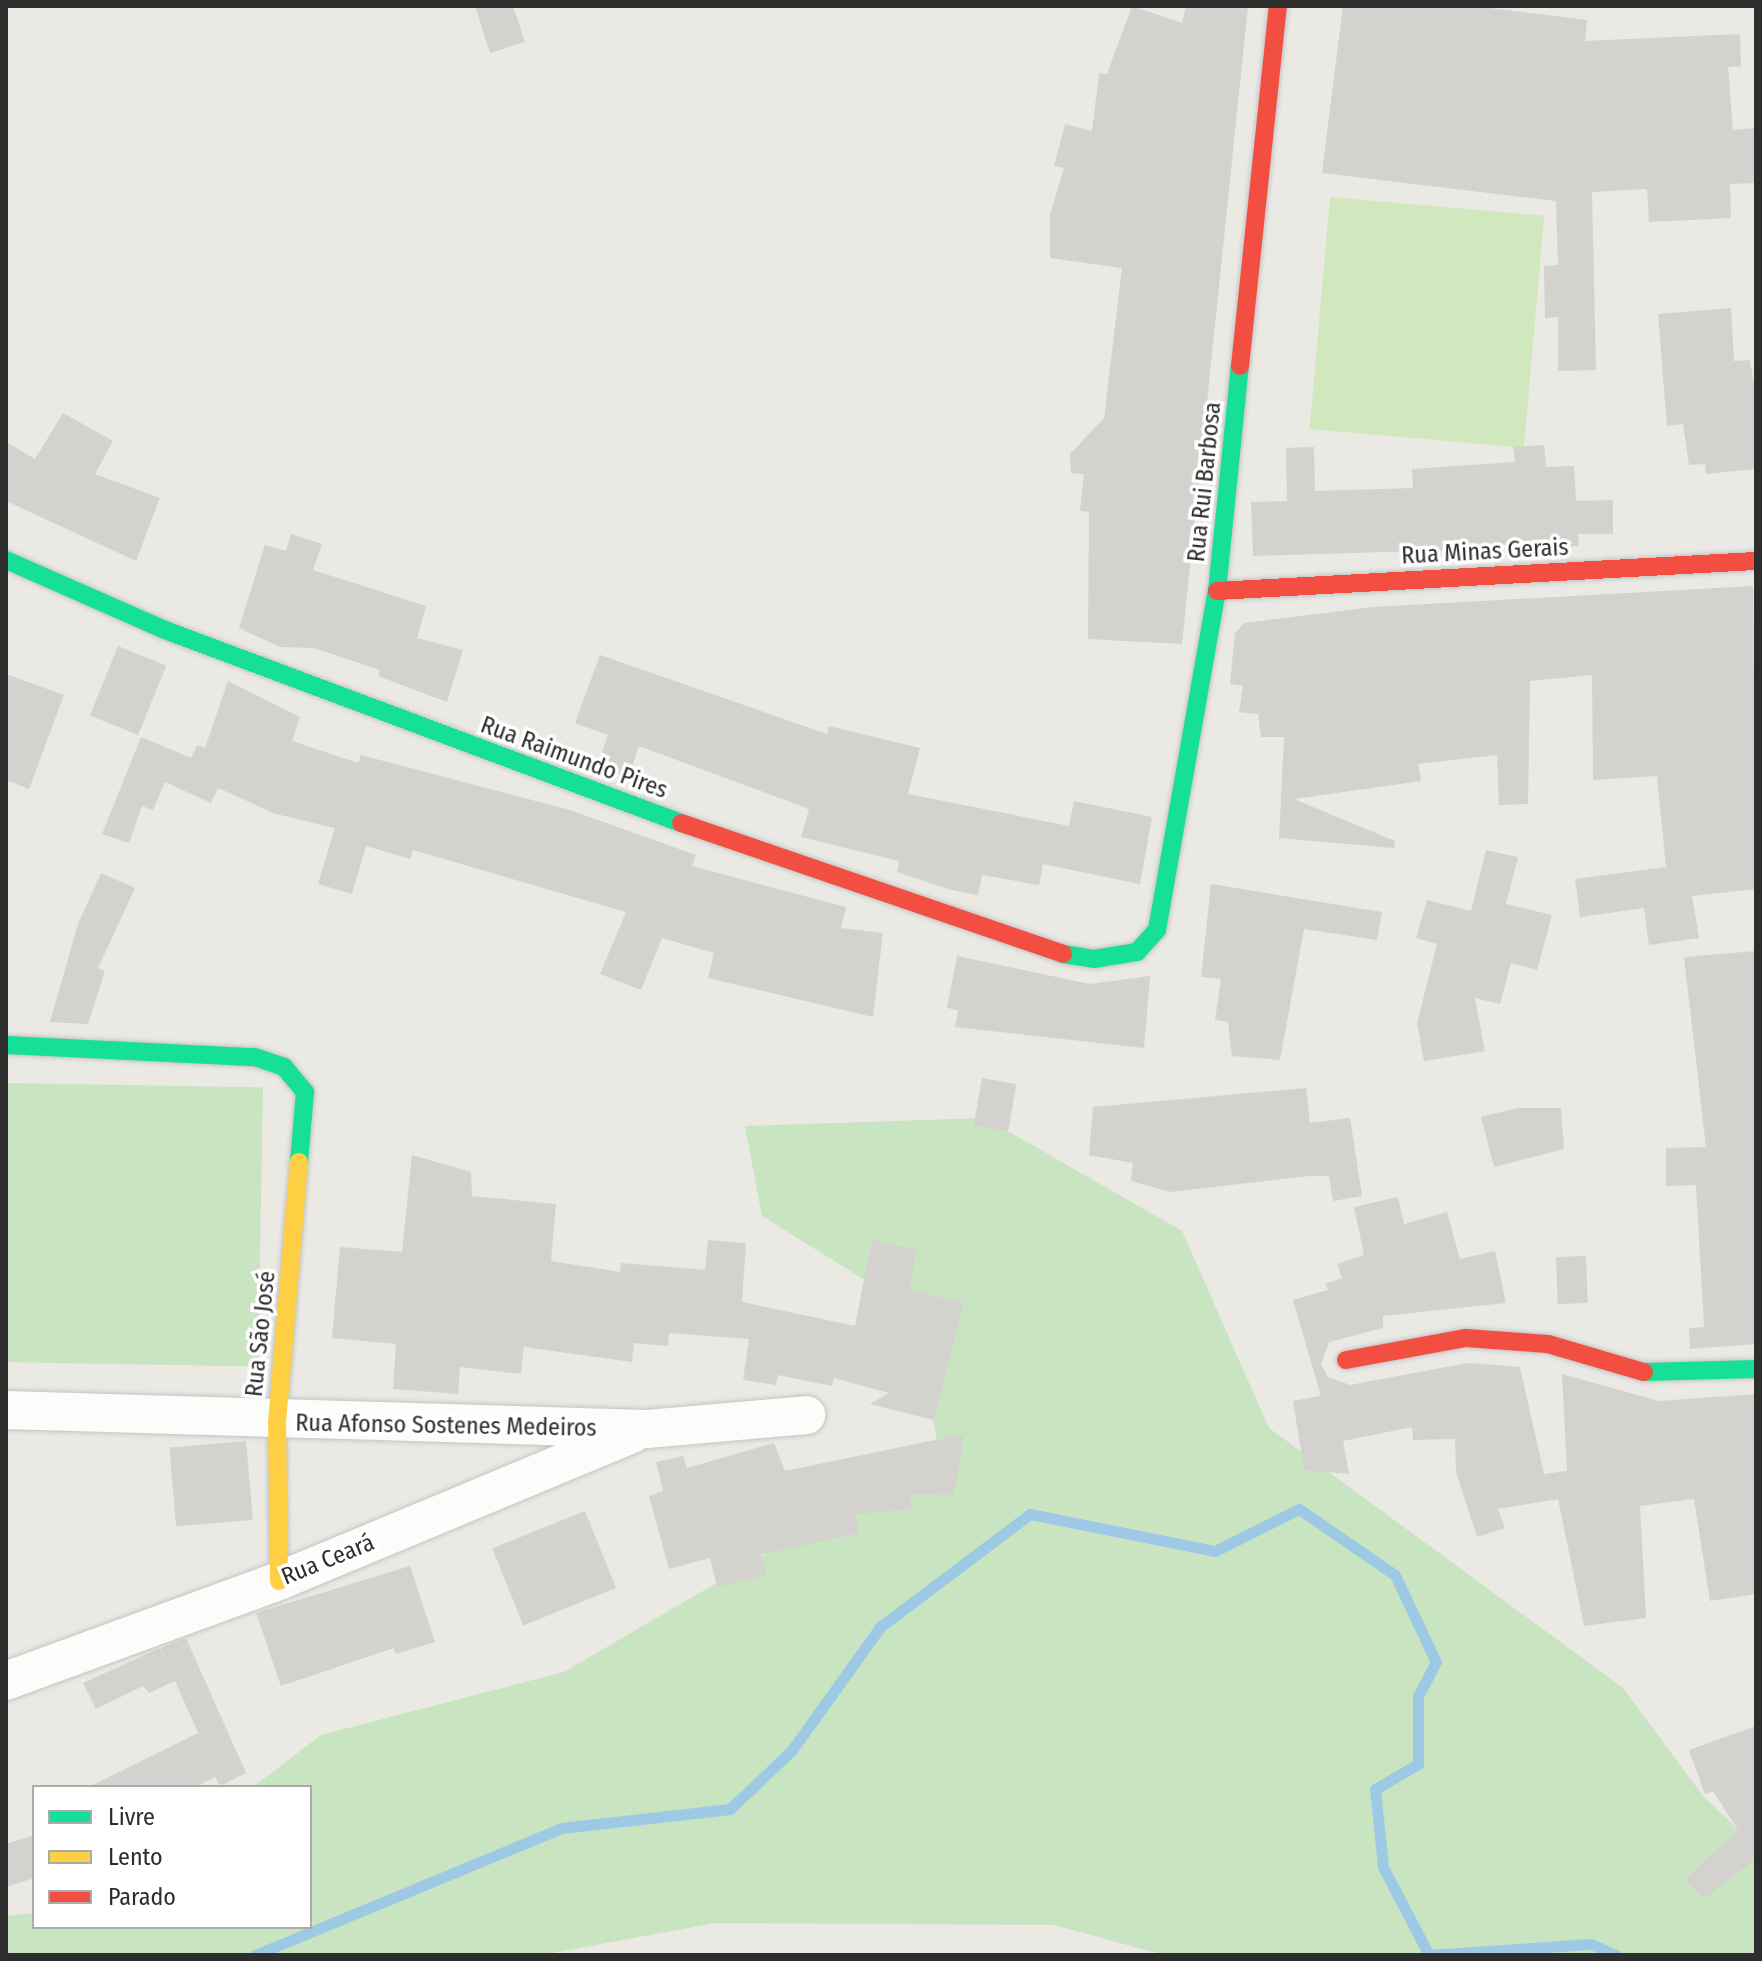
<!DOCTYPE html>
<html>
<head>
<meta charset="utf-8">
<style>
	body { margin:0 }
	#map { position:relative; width:1762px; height:1961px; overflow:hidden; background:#eae9e4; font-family:"Fira Sans Condensed",sans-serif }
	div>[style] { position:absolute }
	.green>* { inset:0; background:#c9e4c0; transform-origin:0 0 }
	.pitch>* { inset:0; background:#d1e7be; transform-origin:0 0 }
	.stream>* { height:11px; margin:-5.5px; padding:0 5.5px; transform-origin:5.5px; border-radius:5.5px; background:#9ec9e5 }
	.building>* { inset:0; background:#d3d2ce; transform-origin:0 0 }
	.roads { filter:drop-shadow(0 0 2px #c4c4c3) drop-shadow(0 0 2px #c4c4c3) }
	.street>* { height:38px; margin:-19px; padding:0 19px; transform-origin:19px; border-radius:19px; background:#fcfcfb }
	.fast>* { height:18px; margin:-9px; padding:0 9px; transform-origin:9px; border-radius:9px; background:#16e098 }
	.slow>* { height:18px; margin:-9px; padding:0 9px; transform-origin:9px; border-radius:9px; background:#ffcf43 }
	.jam>* { height:18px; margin:-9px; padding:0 9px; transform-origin:9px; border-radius:9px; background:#f24e42 }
	span { translate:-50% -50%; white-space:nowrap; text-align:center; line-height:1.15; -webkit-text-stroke:7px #fff; paint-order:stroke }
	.street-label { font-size:24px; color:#2d2d2d }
	.frame { position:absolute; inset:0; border:8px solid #2d2d2d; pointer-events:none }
	.legend { position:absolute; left:32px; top:1785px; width:280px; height:144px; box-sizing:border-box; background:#fff; border:2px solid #ababab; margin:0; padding:10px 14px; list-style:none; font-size:24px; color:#2d2d2d }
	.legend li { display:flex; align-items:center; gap:16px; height:40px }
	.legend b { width:40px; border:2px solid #ababab }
</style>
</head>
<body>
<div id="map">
	<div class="green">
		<div style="left:6px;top:1083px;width:257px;height:279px;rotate:1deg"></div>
		<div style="clip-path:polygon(985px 1118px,1182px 1231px,1269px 1428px,1623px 1688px,1703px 1796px,1756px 1847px,1756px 1955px,1164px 1955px,1054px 1925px,715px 1923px,542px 1955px,6px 1955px,6px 1916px,34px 1913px,34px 1927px,310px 1927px,310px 1787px,253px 1787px,321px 1735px,564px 1672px,939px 1453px,913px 1310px,762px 1216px,745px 1126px)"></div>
	</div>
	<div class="pitch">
		<div style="left:1330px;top:197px;width:215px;height:233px;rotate:5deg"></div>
	</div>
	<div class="stream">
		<div style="left:255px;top:1955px;width:331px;rotate:-22.5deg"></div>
		<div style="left:561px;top:1828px;width:170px;rotate:-6.4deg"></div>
		<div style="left:730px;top:1809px;width:86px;rotate:-43.6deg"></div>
		<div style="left:792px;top:1750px;width:151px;rotate:-54.4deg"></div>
		<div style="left:880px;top:1627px;width:188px;rotate:-37deg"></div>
		<div style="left:1030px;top:1514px;width:189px;rotate:11.3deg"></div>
		<div style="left:1215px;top:1551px;width:94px;rotate:-26.6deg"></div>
		<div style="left:1299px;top:1509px;width:116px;rotate:34.5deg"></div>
		<div style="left:1395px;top:1575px;width:96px;rotate:64.8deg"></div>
		<div style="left:1436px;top:1662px;width:38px;rotate:118deg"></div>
		<div style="left:1418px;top:1696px;width:68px;rotate:90deg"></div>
		<div style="left:1418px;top:1764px;width:50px;rotate:149.8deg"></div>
		<div style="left:1375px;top:1789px;width:78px;rotate:84.1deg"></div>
		<div style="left:1383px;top:1867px;width:99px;rotate:62.4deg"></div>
		<div style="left:1429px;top:1955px;width:162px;rotate:-3.9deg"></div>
		<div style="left:1591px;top:1944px;width:27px;rotate:24deg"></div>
	</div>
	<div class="building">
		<div style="clip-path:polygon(475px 6px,513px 6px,525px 42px,490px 53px)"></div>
		<div style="clip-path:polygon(1132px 6px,1182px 23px,1186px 6px,1248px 6px,1182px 644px,1088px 639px,1089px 512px,1080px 511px,1084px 474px,1071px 473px,1070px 454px,1104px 418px,1122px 268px,1050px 258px,1050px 214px,1064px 168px,1054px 166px,1065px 124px,1092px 131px,1099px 73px,1107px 74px)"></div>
		<div style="clip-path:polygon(1343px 6px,1473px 6px,1587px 20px,1585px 41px,1740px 34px,1741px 66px,1728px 67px,1733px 130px,1756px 128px,1756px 183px,1730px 184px,1731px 218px,1649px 222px,1647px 189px,1592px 192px,1596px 370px,1558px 371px,1558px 317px,1545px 318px,1544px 266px,1558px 265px,1556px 201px,1322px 173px)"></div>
		<div style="clip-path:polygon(1731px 308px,1734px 361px,1750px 360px,1756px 396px,1755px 469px,1706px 474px,1705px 464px,1689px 465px,1683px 424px,1667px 426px,1658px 314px)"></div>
		<div style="clip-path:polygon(63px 413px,113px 441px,95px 474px,160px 498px,136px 561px,6px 501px,6px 442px,35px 459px)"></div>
		<div style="clip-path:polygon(1544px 445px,1546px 467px,1574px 466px,1576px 501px,1613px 500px,1613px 534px,1578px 534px,1579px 546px,1253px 556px,1251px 502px,1287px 501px,1286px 448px,1314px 447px,1315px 491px,1413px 488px,1412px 469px,1515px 462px,1513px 447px)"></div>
		<div style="clip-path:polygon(291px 534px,322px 544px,313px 570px,426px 606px,417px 638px,463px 650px,447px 702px,378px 676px,380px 670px,314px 648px,280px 647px,239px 628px,265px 545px,286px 551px)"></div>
		<div style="clip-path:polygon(1753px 586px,1756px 889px,1692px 896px,1699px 938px,1649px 945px,1644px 908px,1580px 917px,1575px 879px,1666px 867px,1657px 776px,1593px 780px,1592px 675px,1530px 681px,1528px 804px,1499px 805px,1497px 755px,1418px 764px,1421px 781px,1294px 799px,1395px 841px,1394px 848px,1279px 838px,1284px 737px,1261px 737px,1258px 714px,1239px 712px,1243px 686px,1230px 684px,1235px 633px,1244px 623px,1373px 607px)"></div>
		<div style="left:118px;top:646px;width:52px;height:75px;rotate:22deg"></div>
		<div style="clip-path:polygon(600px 655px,827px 734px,829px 726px,920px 748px,908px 794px,1069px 826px,1074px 801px,1152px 817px,1140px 884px,1043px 864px,1039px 885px,982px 875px,978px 895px,951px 890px,897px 872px,899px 861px,801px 837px,809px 809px,639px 746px,628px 778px,597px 766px,608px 735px,575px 723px)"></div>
		<div style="clip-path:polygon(6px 674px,64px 695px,29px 789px,6px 780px)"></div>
		<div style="clip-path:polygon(228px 681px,300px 717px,292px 741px,358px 763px,361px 755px,570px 810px,696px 855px,692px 866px,846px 907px,841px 928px,883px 933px,873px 1017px,708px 978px,714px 953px,662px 938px,641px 990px,600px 974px,626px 912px,413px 850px,410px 859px,366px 846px,352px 894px,318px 884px,335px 828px,276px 814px,218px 788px,211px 803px,165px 782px,153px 810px,142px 806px,129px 843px,102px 834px,141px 737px,191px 758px,197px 745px,205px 748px)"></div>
		<div style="clip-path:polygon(1486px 850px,1518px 857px,1506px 904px,1552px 915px,1537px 970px,1511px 963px,1500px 1004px,1475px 998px,1485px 1051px,1424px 1061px,1417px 1023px,1437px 944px,1416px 938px,1427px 900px,1471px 911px)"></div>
		<div style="clip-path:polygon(101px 873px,135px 888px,98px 968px,105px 971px,88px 1024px,50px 1022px,78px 924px)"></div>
		<div style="clip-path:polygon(1211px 884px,1382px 912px,1377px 940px,1304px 929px,1280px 1060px,1232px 1056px,1228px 1022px,1215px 1020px,1221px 979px,1201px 977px)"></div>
		<div style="clip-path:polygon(1756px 951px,1756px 1344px,1690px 1349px,1689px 1328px,1704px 1327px,1696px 1185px,1666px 1186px,1666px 1148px,1706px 1147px,1684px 957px)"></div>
		<div style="clip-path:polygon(957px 956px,1090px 984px,1150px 976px,1144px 1048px,955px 1027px,958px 1010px,947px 1008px)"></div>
		<div style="left:982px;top:1078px;width:35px;height:48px;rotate:10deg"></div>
		<div style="clip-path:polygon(1306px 1088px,1310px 1123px,1350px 1118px,1362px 1196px,1333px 1201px,1329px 1176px,1310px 1176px,1170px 1192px,1131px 1181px,1133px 1163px,1089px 1155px,1093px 1107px)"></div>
		<div style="clip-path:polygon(1517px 1108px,1561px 1108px,1564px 1149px,1494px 1167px,1481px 1117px)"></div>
		<div style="clip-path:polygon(412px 1155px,471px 1172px,472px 1196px,556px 1204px,551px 1261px,620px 1272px,621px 1263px,705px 1270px,708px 1240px,746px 1243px,742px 1302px,855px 1326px,872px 1240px,917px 1250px,909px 1290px,964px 1303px,934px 1420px,870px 1404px,889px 1393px,834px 1378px,832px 1386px,778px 1375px,776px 1385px,743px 1380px,749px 1339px,669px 1333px,668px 1346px,634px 1343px,632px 1362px,524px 1347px,521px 1374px,460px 1367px,458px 1394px,393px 1389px,396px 1344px,332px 1338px,340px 1247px,402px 1252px)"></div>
		<div style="clip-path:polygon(1398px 1197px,1404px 1224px,1447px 1212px,1460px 1259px,1495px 1251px,1506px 1303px,1383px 1316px,1383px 1328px,1329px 1342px,1321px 1364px,1328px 1377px,1350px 1385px,1467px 1363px,1520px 1367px,1544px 1474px,1567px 1471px,1562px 1374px,1659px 1401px,1756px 1394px,1756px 1594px,1710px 1601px,1694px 1499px,1640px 1506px,1646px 1618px,1584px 1626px,1558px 1499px,1498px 1509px,1505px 1528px,1477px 1537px,1456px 1472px,1455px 1439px,1413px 1440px,1412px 1427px,1343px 1441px,1349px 1474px,1304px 1470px,1293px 1401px,1321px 1396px,1293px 1300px,1328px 1290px,1325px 1284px,1342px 1278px,1337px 1264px,1364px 1255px,1354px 1207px)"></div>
		<div style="left:1586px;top:1256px;width:47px;height:30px;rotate:88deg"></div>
		<div style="clip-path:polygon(964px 1434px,954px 1495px,910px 1494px,911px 1509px,855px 1514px,859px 1533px,761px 1555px,766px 1575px,717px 1587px,710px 1558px,669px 1569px,649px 1496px,663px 1491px,656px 1462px,683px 1456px,687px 1468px,774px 1443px,785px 1471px)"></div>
		<div style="left:246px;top:1441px;width:79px;height:77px;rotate:85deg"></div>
		<div style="left:585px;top:1511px;width:83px;height:100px;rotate:68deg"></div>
		<div style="clip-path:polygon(410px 1566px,435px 1642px,396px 1654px,394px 1648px,281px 1686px,256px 1613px)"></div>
		<div style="clip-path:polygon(186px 1638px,246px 1773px,220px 1786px,215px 1777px,195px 1787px,89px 1787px,198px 1733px,175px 1681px,149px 1693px,143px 1686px,96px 1709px,83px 1683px,160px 1648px,169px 1665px,161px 1648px)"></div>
		<div style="clip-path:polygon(1756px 1726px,1756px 1859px,1704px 1899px,1685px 1879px,1738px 1830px,1713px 1791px,1705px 1794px,1689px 1750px)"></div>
		<div style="clip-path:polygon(34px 1835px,34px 1878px,6px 1887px,6px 1844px)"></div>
	</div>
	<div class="roads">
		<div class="street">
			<div style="left:6px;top:1410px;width:641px;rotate:1.7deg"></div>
			<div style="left:647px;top:1429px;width:160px;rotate:-5deg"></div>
			<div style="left:6px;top:1681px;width:291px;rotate:-20.1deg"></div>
			<div style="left:279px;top:1581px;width:383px;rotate:-22.6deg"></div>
		</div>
		<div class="fast">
			<div style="left:6px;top:560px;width:174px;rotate:23.8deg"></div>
			<div style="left:165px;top:630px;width:551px;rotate:20.51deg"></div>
			<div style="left:1063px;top:954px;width:31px;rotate:9deg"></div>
			<div style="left:1094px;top:959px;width:44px;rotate:-9.2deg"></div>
			<div style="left:1137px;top:952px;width:30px;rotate:-48deg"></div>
			<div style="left:1157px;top:930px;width:344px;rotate:-80deg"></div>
			<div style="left:1217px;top:591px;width:226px;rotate:-84.2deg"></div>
			<div style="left:6px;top:1045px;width:249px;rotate:2.8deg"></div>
			<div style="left:255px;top:1057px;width:31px;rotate:19deg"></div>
			<div style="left:284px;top:1067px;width:33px;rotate:50deg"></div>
			<div style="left:305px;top:1092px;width:70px;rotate:94.9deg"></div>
			<div style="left:1644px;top:1372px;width:112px;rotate:-1.5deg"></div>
		</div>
		<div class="slow">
			<div style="left:279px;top:1581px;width:158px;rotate:-90.7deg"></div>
			<div style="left:277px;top:1423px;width:262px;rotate:-85.2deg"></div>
		</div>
		<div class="jam">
			<div style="left:1240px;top:366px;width:362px;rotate:-84deg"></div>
			<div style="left:1217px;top:591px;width:540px;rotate:-3.19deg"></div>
			<div style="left:681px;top:823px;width:404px;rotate:18.9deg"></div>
			<div style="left:1346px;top:1360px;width:122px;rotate:-10.4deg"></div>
			<div style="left:1466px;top:1338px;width:82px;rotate:4.2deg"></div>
			<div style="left:1548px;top:1344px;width:100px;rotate:16.3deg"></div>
		</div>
	</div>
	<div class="street-label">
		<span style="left:1205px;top:482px;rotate:-84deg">Rua Rui Barbosa</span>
		<span style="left:1485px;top:552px;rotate:-3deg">Rua Minas Gerais</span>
		<span style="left:574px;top:758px;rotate:20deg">Rua Raimundo Pires</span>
		<span style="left:261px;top:1334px;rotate:-84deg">Rua São José</span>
		<span style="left:446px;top:1426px;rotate:1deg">Rua Afonso Sostenes Medeiros</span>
		<span style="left:328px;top:1560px;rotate:-22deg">Rua Ceará</span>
	</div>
	<div class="frame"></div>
	<ul class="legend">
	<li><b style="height:10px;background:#16e098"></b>Livre</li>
	<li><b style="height:10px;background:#ffcf43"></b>Lento</li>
	<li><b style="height:10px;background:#f24e42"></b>Parado</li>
	</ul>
</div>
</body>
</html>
